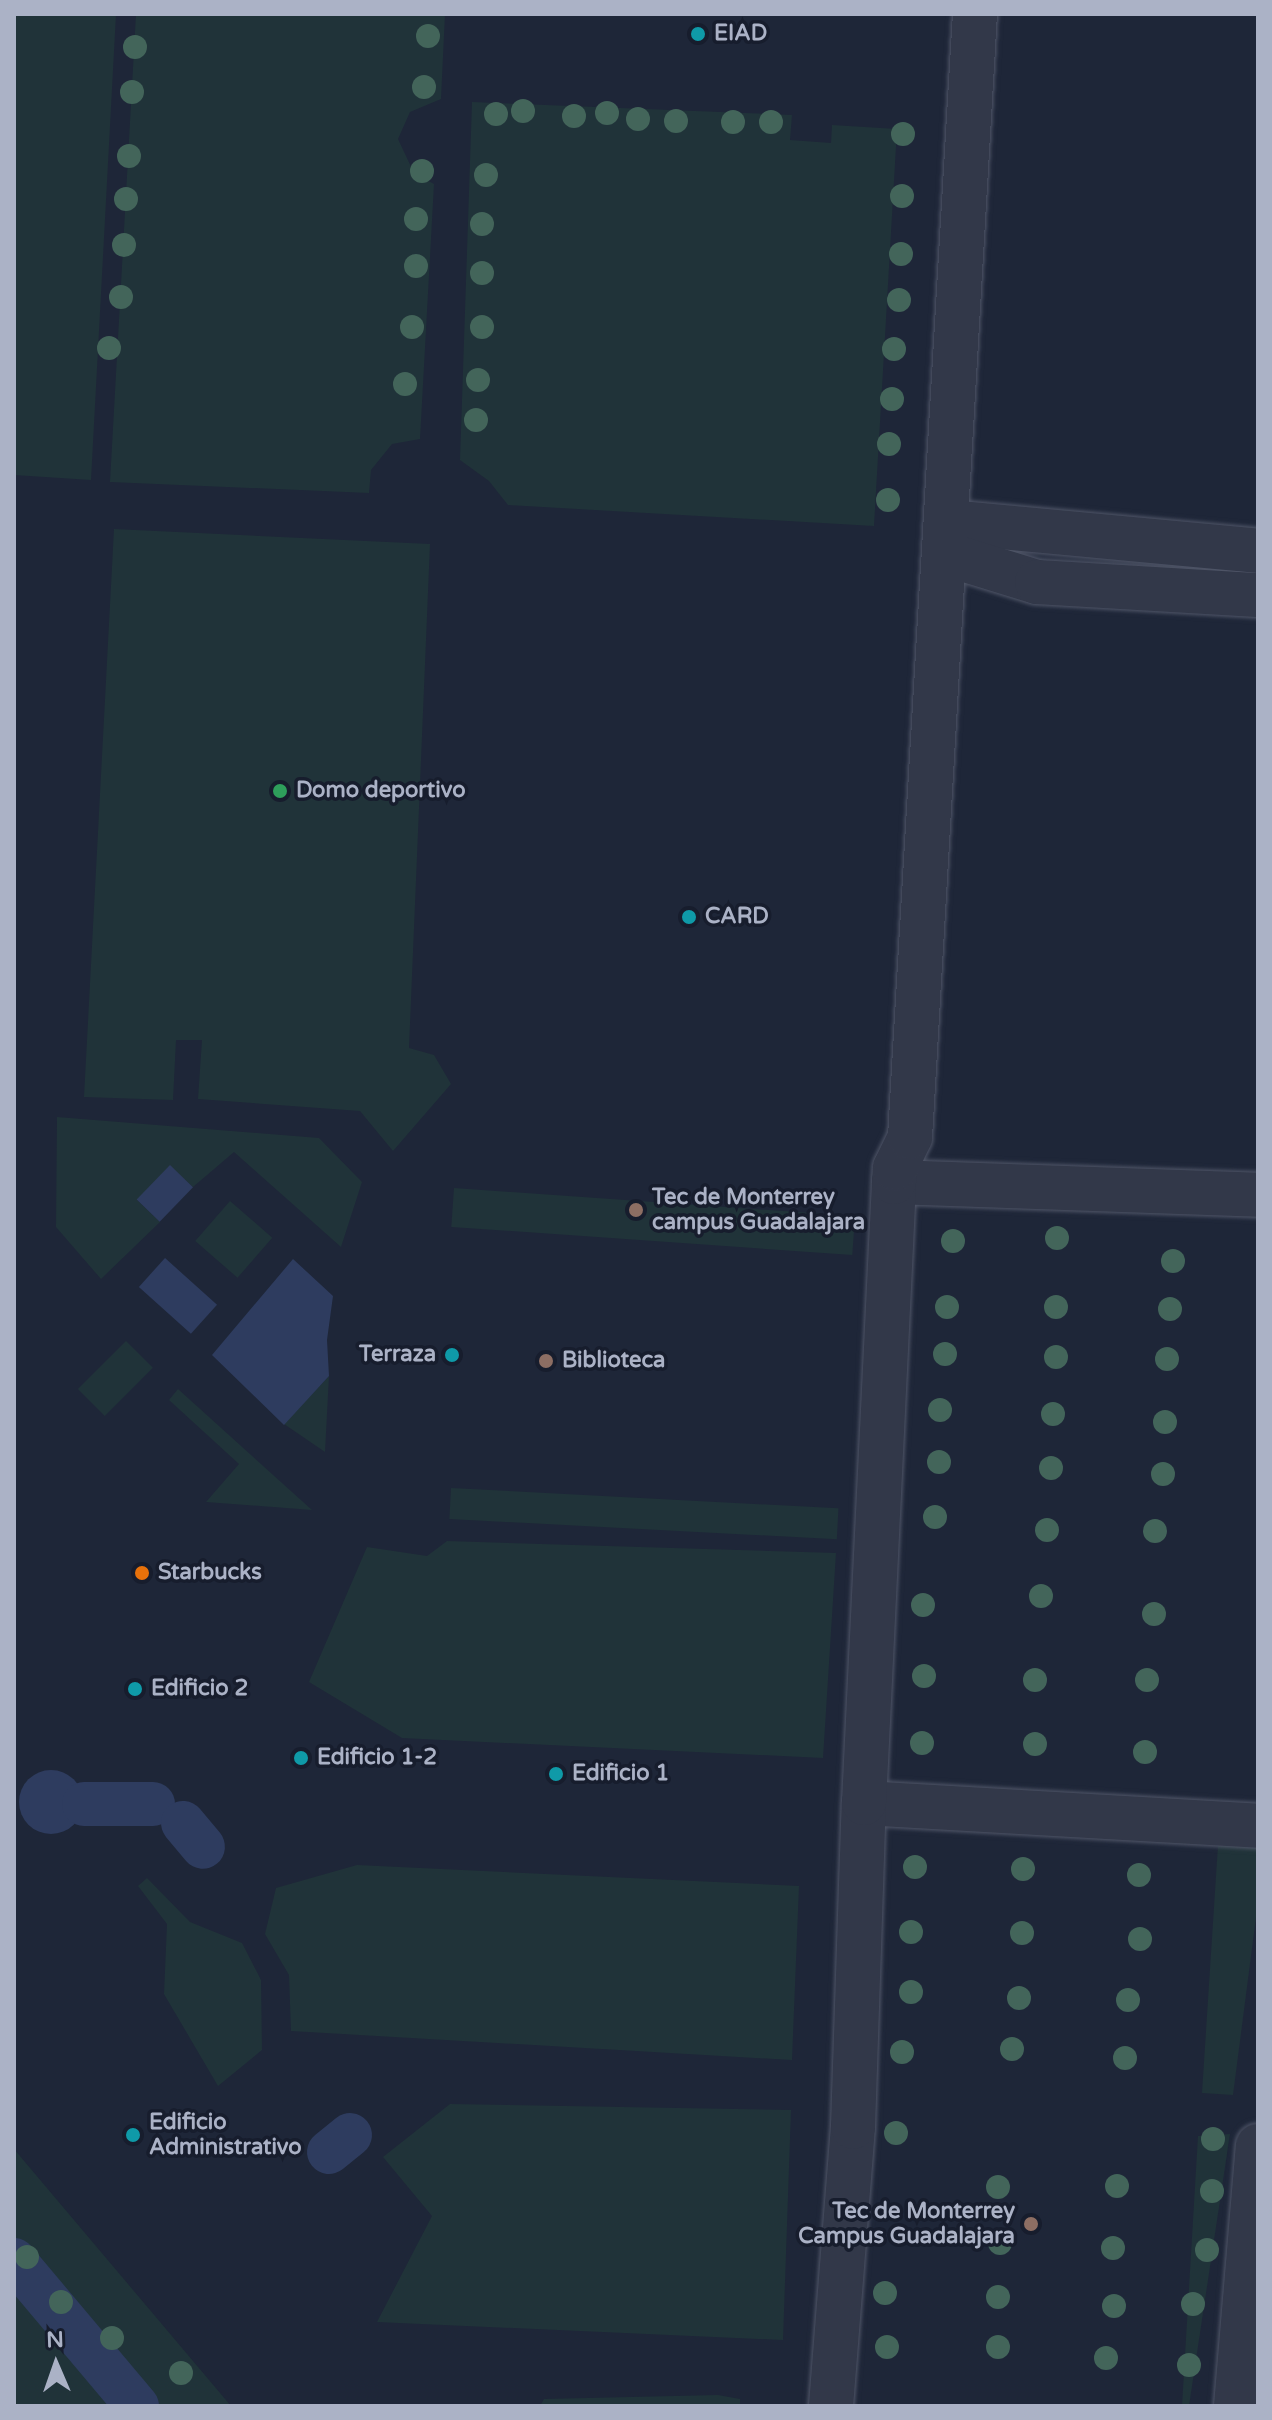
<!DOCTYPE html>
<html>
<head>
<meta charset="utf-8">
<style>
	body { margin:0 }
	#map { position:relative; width:1272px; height:2420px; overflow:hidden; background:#1e2638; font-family:"Varela Round",sans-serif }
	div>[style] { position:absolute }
	.green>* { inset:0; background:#203339; transform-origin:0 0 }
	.water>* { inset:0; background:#2e3c5f; transform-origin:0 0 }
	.round { border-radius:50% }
	.canal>* { height:44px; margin:-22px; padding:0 22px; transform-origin:22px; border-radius:22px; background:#2e3c5f }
	.roads { filter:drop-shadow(0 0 2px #4f5567) drop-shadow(0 0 2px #4f5567) }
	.minor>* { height:44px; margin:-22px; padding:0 22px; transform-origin:22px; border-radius:22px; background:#323849 }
	.trees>* { width:24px; height:24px; margin:-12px; border-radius:50%; background:#43655a }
	.dots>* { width:22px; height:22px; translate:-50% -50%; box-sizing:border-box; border:4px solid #171d2d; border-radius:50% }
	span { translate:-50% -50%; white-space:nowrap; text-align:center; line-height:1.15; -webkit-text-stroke:7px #171d2d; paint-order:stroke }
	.poi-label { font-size:22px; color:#abb2c6; font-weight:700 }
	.left { translate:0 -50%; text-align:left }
	.right { translate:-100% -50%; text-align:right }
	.frame { position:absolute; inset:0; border:16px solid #abb2c6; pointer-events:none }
	.north { position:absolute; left:16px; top:2324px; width:80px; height:80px; -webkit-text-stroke:6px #171d2d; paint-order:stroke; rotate:358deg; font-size:22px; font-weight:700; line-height:32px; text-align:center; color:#abb2c6 }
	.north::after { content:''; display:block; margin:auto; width:28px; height:36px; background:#abb2c6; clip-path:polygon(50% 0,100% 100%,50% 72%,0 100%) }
</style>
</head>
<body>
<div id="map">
	<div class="green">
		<div style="clip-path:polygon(14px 14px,116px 14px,91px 480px,14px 475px)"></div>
		<div style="clip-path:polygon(136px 14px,445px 14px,441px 99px,410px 112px,398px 139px,414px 173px,434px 184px,420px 439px,392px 444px,371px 470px,369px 493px,110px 482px)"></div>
		<div style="clip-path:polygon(472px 102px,792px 115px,790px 140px,831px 143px,832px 125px,897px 129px,874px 526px,508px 505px,489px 481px,460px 460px)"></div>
		<div style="clip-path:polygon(114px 529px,430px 544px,409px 1048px,434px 1055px,451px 1084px,393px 1151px,360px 1111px,198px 1099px,202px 1040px,176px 1040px,173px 1100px,84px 1097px)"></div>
		<div style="clip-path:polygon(57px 1117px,319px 1138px,362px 1182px,341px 1247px,234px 1152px,193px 1187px,170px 1166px,137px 1200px,160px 1222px,101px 1279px,56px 1227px)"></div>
		<div style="left:454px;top:1188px;width:402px;height:39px;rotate:4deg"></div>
		<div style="left:230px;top:1201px;width:56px;height:53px;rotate:41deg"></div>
		<div style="left:126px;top:1341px;width:38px;height:68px;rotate:45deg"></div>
		<div style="clip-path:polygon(329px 1376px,325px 1452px,284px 1424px)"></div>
		<div style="clip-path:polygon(178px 1389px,312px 1510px,206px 1502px,239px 1464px,169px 1400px)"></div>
		<div style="left:451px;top:1488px;width:388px;height:31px;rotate:3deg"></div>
		<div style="clip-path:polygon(447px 1541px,836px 1553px,823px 1758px,402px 1738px,309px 1682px,367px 1547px,427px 1556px)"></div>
		<div style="clip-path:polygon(1218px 1845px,1258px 1847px,1258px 1902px,1233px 2095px,1202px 2093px)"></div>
		<div style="clip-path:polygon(357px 1865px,799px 1886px,792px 2060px,291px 2031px,289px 1975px,265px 1934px,276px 1888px)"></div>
		<div style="clip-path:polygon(147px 1878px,190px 1922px,242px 1943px,261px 1980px,262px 2050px,218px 2086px,164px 1994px,167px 1924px,138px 1886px)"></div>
		<div style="clip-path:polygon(450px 2104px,791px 2110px,783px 2340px,377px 2322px,432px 2216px,383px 2157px)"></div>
		<div style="clip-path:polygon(1230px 2134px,1189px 2406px,1182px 2406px,1198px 2136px)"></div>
		<div style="clip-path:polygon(14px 2149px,231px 2406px,14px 2406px)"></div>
		<div style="clip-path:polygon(718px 2395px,740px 2399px,740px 2406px,540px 2406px,544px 2399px)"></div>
	</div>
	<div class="water">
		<div style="left:170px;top:1165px;width:32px;height:48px;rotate:44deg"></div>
		<div style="left:165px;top:1258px;width:70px;height:39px;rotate:42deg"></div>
		<div style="clip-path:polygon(293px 1259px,333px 1296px,327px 1340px,329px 1376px,284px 1425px,212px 1355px)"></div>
		<div class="round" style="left:19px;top:1770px;width:64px;height:64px"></div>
	</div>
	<div class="canal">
		<div style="left:84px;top:1804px;width:69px"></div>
		<div style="left:183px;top:1823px;width:31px;rotate:50deg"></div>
		<div style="left:329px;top:2152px;width:27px;rotate:-39deg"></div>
		<div style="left:14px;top:2260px;width:191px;rotate:49.9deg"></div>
	</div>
	<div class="roads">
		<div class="minor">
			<div style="left:948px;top:522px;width:311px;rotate:5.3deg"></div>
			<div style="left:946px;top:554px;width:95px;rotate:17.1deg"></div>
			<div style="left:1037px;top:582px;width:221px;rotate:3.4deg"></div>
			<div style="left:894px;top:1182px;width:364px;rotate:2deg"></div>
			<div style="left:864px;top:1803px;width:395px;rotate:3.3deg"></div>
			<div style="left:831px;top:2406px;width:280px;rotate:-85.5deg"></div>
			<div style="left:853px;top:2127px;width:324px;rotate:-88.1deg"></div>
			<div style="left:864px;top:1803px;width:622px;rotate:-87.23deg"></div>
			<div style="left:894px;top:1182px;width:14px;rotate:-86deg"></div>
			<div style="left:895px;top:1168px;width:34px;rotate:-64deg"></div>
			<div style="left:910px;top:1137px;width:1125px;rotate:-86.69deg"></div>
			<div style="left:1236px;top:2406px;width:261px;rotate:-85.2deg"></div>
		</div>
	</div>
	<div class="trees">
		<div style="left:428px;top:36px"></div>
		<div style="left:135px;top:47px"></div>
		<div style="left:424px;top:87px"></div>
		<div style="left:132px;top:92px"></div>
		<div style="left:523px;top:111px"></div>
		<div style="left:607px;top:113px"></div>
		<div style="left:496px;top:114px"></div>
		<div style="left:574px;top:116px"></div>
		<div style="left:638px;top:119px"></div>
		<div style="left:676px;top:121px"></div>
		<div style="left:733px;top:122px"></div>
		<div style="left:771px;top:122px"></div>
		<div style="left:903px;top:134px"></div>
		<div style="left:129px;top:156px"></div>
		<div style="left:422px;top:171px"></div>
		<div style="left:486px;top:175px"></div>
		<div style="left:902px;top:196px"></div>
		<div style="left:126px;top:199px"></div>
		<div style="left:416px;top:219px"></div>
		<div style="left:482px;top:224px"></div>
		<div style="left:124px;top:245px"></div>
		<div style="left:901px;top:254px"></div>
		<div style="left:416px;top:266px"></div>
		<div style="left:482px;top:273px"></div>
		<div style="left:121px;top:297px"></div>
		<div style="left:899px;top:300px"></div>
		<div style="left:412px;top:327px"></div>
		<div style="left:482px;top:327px"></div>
		<div style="left:109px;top:348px"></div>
		<div style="left:894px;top:349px"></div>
		<div style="left:478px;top:380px"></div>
		<div style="left:405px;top:384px"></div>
		<div style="left:892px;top:399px"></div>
		<div style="left:476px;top:420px"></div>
		<div style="left:889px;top:444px"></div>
		<div style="left:888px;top:500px"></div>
		<div style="left:1057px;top:1238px"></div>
		<div style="left:953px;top:1241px"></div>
		<div style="left:1173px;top:1261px"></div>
		<div style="left:947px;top:1307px"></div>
		<div style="left:1056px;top:1307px"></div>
		<div style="left:1170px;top:1309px"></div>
		<div style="left:945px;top:1354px"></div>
		<div style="left:1056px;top:1357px"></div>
		<div style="left:1167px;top:1359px"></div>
		<div style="left:940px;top:1410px"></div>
		<div style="left:1053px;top:1414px"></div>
		<div style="left:1165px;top:1422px"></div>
		<div style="left:939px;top:1462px"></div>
		<div style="left:1051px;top:1468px"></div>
		<div style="left:1163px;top:1474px"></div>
		<div style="left:935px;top:1517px"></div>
		<div style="left:1047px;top:1530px"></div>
		<div style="left:1155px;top:1531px"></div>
		<div style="left:1041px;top:1596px"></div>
		<div style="left:923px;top:1605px"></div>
		<div style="left:1154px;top:1614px"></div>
		<div style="left:924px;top:1676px"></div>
		<div style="left:1035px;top:1680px"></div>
		<div style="left:1147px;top:1680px"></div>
		<div style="left:922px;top:1743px"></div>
		<div style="left:1035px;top:1744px"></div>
		<div style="left:1145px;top:1752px"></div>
		<div style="left:915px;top:1867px"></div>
		<div style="left:1023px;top:1869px"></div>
		<div style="left:1139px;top:1875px"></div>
		<div style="left:911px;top:1932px"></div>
		<div style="left:1022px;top:1933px"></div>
		<div style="left:1140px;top:1939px"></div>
		<div style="left:911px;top:1992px"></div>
		<div style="left:1019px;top:1998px"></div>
		<div style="left:1128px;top:2000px"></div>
		<div style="left:1012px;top:2049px"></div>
		<div style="left:902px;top:2052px"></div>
		<div style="left:1125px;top:2058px"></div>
		<div style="left:896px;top:2133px"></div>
		<div style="left:1213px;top:2139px"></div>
		<div style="left:1117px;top:2186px"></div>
		<div style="left:998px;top:2187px"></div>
		<div style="left:1212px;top:2191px"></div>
		<div style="left:1000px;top:2243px"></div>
		<div style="left:1113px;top:2248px"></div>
		<div style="left:1207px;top:2250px"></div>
		<div style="left:27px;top:2257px"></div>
		<div style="left:885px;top:2293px"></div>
		<div style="left:998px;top:2297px"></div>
		<div style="left:61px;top:2302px"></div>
		<div style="left:1193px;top:2304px"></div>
		<div style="left:1114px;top:2306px"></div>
		<div style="left:112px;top:2338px"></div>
		<div style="left:887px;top:2347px"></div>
		<div style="left:998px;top:2347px"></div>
		<div style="left:1106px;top:2358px"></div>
		<div style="left:1189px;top:2365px"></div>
		<div style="left:181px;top:2373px"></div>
	</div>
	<div class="dots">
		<div style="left:698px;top:34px;background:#0f9aa8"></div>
		<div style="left:280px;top:791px;background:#2e9e5b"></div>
		<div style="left:689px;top:917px;background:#0f9aa8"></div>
		<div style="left:636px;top:1210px;background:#8d6e63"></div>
		<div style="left:452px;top:1355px;background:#0f9aa8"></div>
		<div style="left:546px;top:1361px;background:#8d6e63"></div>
		<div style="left:142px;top:1573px;background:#e8710a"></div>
		<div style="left:135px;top:1689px;background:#0f9aa8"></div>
		<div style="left:301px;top:1758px;background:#0f9aa8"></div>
		<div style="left:556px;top:1774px;background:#0f9aa8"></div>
		<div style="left:133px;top:2135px;background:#0f9aa8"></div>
		<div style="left:1031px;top:2224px;background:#8d6e63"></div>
	</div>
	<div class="poi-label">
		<span class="left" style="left:714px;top:34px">EIAD</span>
		<span class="left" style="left:296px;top:791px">Domo deportivo</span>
		<span class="left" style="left:705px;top:917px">CARD</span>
		<span class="left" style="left:652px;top:1210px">Tec de Monterrey<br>campus Guadalajara</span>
		<span class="right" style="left:436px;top:1355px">Terraza</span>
		<span class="left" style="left:562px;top:1361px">Biblioteca</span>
		<span class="left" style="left:158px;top:1573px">Starbucks</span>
		<span class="left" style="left:151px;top:1689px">Edificio 2</span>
		<span class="left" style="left:317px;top:1758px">Edificio 1-2</span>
		<span class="left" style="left:572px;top:1774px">Edificio 1</span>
		<span class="left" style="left:149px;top:2135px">Edificio<br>Administrativo</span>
		<span class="right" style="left:1015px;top:2224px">Tec de Monterrey<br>Campus Guadalajara</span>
	</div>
	<div class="frame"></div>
	<div class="north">N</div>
</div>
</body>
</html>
